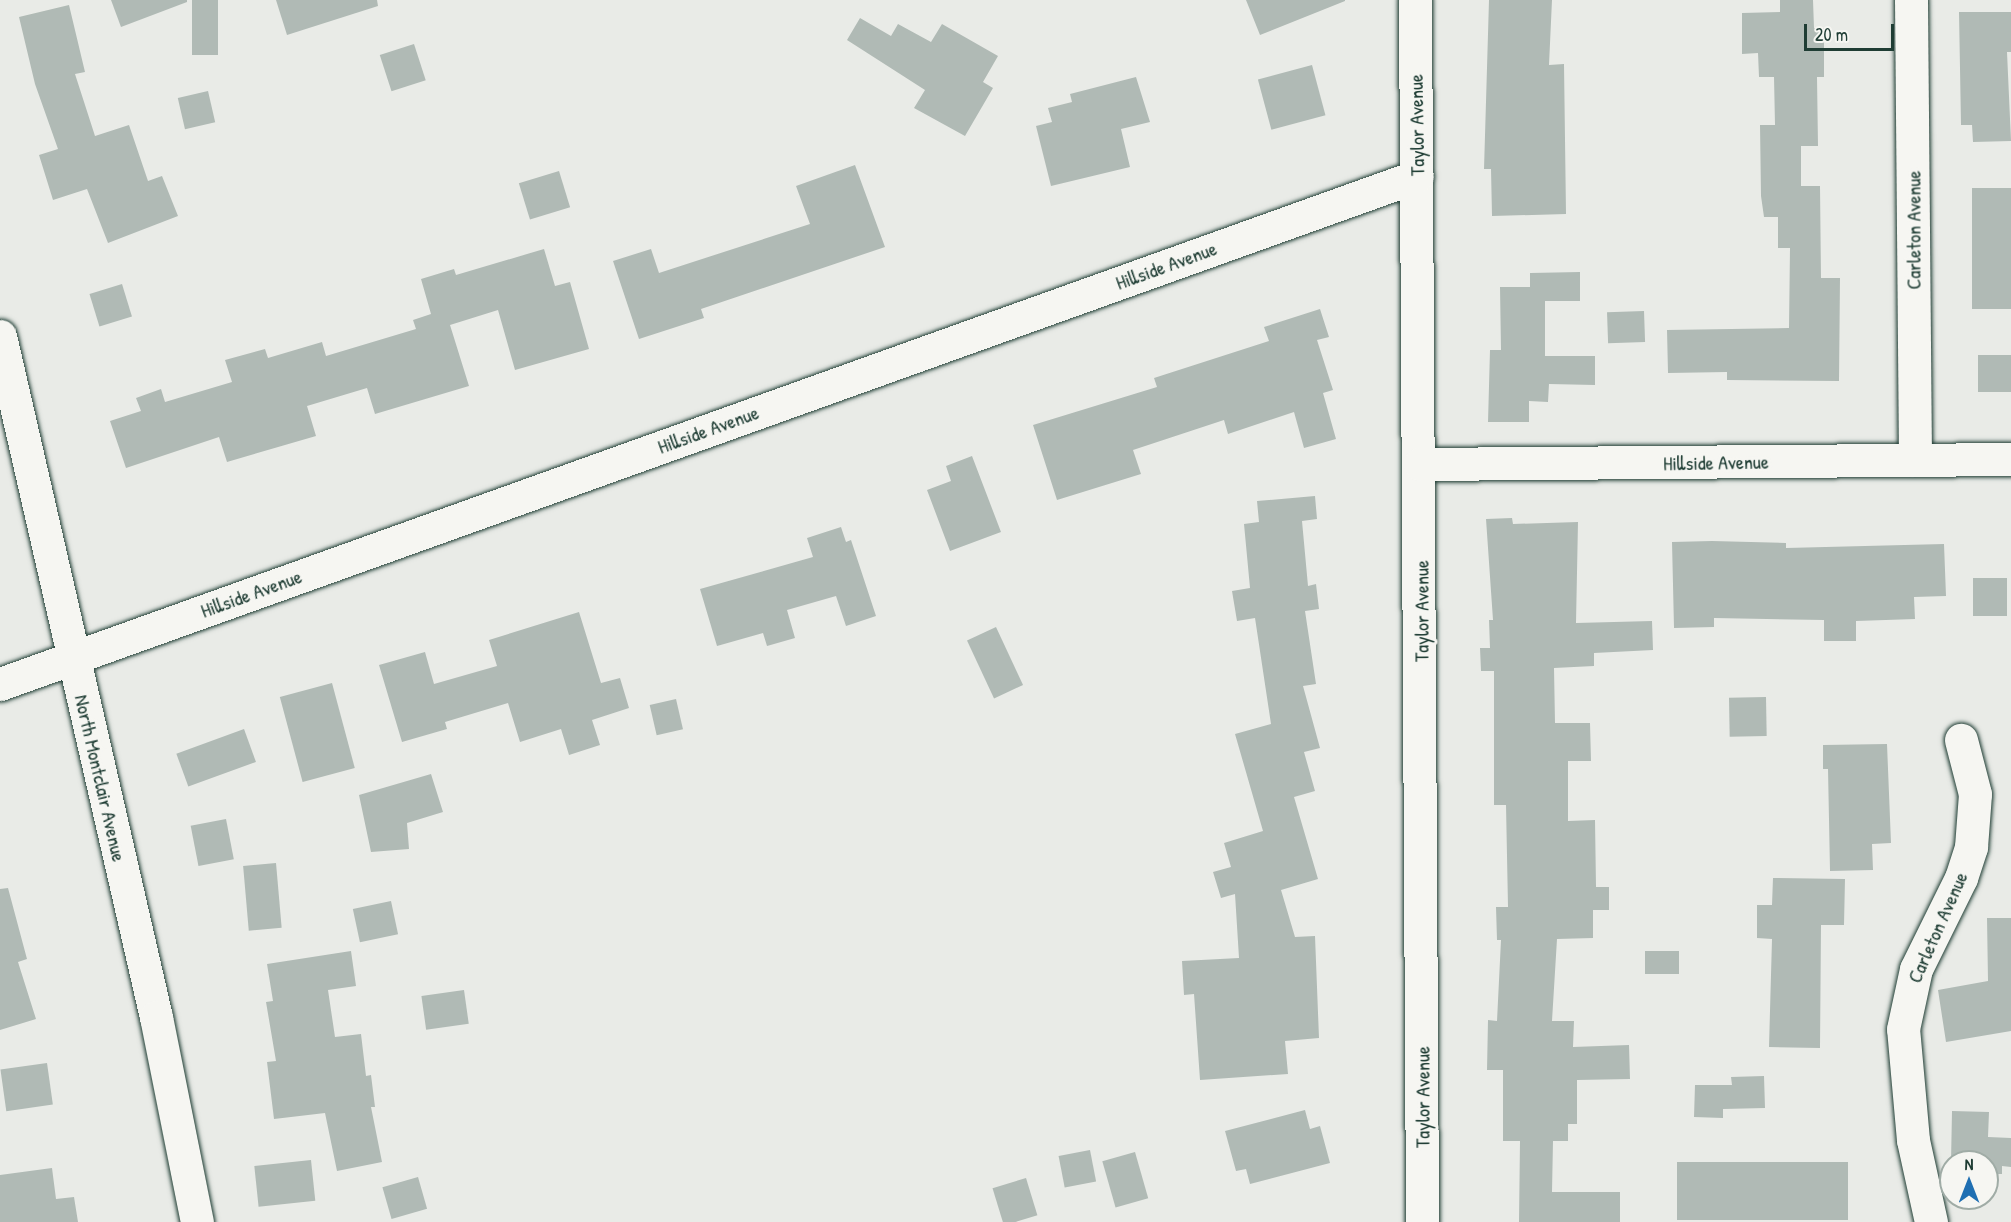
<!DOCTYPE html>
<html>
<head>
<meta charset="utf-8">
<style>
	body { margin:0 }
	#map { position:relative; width:2011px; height:1222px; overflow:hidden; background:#e9ebe7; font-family:"Patrick Hand",sans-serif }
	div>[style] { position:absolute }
	.building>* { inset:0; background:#b0bab5; transform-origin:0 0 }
	.roads { filter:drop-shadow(0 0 2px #1f3d34) drop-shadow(0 0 2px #1f3d34) }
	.street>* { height:33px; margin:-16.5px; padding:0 16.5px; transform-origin:16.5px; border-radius:16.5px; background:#f6f6f2 }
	span { translate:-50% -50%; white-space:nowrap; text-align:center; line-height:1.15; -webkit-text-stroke:6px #f6f6f2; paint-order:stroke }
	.street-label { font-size:20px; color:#1f3d34 }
	.north { position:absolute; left:1939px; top:1150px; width:60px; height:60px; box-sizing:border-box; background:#f6f6f2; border:2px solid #a0aca6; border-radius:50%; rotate:0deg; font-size:16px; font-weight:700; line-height:24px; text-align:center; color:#1f3d34 }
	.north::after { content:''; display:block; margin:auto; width:21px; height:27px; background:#1f6fb2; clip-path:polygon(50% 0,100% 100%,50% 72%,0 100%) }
	.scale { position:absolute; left:1804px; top:24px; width:90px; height:27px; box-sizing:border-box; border:3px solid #1f3d34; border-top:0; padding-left:8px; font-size:18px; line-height:21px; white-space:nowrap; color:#1f3d34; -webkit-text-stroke:4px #f6f6f2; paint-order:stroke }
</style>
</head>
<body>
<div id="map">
	<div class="building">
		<div style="clip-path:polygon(111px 0,187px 0,187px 2px,121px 27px)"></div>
		<div style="left:192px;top:0;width:26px;height:55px"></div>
		<div style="clip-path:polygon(276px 0,377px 0,378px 6px,287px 35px)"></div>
		<div style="clip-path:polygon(1246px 0,1345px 0,1345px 1px,1260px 35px)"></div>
		<div style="clip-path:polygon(1489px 0,1552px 0,1549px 65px,1564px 64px,1566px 214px,1492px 216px,1491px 169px,1484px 169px)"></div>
		<div style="clip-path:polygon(1780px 0,1813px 0,1814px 28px,1824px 28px,1824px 77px,1817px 77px,1818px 146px,1801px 146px,1801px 186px,1820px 186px,1821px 278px,1840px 278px,1839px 381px,1727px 380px,1727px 372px,1668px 373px,1667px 330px,1789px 328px,1790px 248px,1778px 248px,1778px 217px,1764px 217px,1761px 196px,1760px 125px,1775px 125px,1774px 77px,1759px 77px,1758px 53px,1742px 54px,1742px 13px,1780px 12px)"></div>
		<div style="clip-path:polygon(69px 5px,85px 72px,75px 74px,95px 136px,129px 125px,148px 181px,162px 176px,178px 216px,108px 243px,87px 189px,53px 200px,39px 155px,58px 149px,35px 84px,19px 17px)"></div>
		<div style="clip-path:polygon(1959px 12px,2011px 12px,2011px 52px,2007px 52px,2011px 141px,1973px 142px,1972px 125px,1961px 125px)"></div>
		<div style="clip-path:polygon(860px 18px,891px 36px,898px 24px,931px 42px,942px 24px,998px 56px,983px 82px,993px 88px,965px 136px,914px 108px,925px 90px,847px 40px)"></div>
		<div style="left:414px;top:44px;width:38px;height:36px;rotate:72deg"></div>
		<div style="left:1312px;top:65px;width:52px;height:56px;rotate:75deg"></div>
		<div style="clip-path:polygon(1136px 77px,1150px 122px,1121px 129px,1130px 167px,1051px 186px,1036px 126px,1052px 122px,1048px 108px,1072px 102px,1070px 94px)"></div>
		<div style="left:208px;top:91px;width:32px;height:31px;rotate:77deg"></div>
		<div style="clip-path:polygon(855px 165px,885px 247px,701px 309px,704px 318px,639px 339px,613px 261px,651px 249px,659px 273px,810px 224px,796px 186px)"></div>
		<div style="left:559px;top:171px;width:38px;height:42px;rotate:73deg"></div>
		<div style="left:1972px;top:188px;width:39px;height:121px"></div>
		<div style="clip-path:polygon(544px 249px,555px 286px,570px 282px,589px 349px,515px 370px,498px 310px,450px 325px,469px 386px,375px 414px,367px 388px,307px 406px,316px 436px,227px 462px,219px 437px,126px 468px,110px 421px,141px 411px,136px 398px,161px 389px,165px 402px,232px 382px,225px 360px,265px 349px,268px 358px,322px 342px,326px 356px,416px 329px,413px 320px,431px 314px,421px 279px,454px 269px,456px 275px)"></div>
		<div style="clip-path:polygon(1580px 272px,1580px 301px,1545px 301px,1545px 356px,1595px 356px,1595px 385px,1549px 384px,1548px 402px,1529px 401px,1529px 422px,1488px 422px,1490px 350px,1501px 350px,1500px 287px,1530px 287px,1530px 273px)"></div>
		<div style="left:122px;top:284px;width:34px;height:34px;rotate:73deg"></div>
		<div style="clip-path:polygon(1320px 309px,1329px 337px,1317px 340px,1333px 390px,1323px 393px,1336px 439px,1304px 448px,1294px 412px,1228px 434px,1224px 420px,1133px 450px,1141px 474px,1057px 500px,1033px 425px,1157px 387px,1154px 378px,1269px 341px,1264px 327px)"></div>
		<div style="left:1644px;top:311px;width:31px;height:37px;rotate:88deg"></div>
		<div style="left:2011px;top:355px;width:37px;height:33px;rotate:90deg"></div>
		<div style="clip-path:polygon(972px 456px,1001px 532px,950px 551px,927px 490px,951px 481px,946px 466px)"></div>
		<div style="clip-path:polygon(1315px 496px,1317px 519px,1302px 521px,1308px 586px,1316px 584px,1319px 609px,1305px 611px,1316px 684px,1303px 686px,1320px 748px,1304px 752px,1315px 791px,1294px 797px,1318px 879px,1281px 890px,1295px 937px,1315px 936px,1319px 1038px,1285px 1041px,1288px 1074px,1200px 1080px,1194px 994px,1184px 995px,1182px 961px,1239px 958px,1235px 894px,1221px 898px,1213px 872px,1231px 867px,1224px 843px,1263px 831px,1235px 734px,1271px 724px,1255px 618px,1237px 621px,1232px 591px,1250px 588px,1244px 524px,1259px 522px,1257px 501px)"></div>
		<div style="clip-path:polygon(1512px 518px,1513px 524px,1578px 522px,1576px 623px,1652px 621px,1653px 650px,1594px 653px,1594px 666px,1554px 668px,1555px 723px,1590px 723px,1591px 761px,1568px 761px,1568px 821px,1595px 820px,1596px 887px,1609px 887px,1609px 910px,1593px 910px,1593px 938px,1557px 939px,1552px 1021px,1574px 1021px,1573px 1047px,1629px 1045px,1630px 1079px,1577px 1080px,1577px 1124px,1568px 1124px,1568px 1141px,1553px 1141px,1552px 1192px,1620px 1192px,1620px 1222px,1519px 1222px,1520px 1141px,1503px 1141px,1503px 1070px,1487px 1070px,1488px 1020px,1497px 1021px,1501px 940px,1497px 940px,1496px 907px,1508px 907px,1506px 805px,1494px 805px,1494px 671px,1481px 671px,1480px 648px,1490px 648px,1489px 620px,1493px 620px,1486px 519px)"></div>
		<div style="clip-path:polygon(841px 527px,846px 542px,851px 540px,876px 616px,846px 626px,836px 596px,787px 610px,795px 638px,767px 646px,763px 633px,717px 646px,700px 589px,813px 557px,807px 538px)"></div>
		<div style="clip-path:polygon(1712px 541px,1786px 543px,1786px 548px,1944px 544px,1946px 596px,1914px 597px,1915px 619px,1856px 621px,1856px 641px,1824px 641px,1824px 620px,1714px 618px,1714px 627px,1674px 628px,1672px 542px)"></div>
		<div style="left:1973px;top:578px;width:34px;height:38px"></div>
		<div style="clip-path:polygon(579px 612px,601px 683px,620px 678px,629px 708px,592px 720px,600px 745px,569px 755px,561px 729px,520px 742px,508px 703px,445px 722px,447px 729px,402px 742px,379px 665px,425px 652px,434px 684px,497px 666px,489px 640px)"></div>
		<div style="left:996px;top:627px;width:64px;height:32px;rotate:65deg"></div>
		<div style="left:332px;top:683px;width:88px;height:54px;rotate:75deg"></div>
		<div style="left:1766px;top:697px;width:39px;height:37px;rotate:89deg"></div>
		<div style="left:676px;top:699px;width:31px;height:27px;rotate:77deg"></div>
		<div style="left:244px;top:729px;width:35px;height:72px;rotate:70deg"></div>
		<div style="clip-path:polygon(1887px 744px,1891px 843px,1872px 844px,1873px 870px,1830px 871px,1828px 769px,1823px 769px,1823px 745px)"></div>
		<div style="clip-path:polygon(431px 774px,443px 812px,407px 823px,409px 849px,371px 852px,359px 795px)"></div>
		<div style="left:226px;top:819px;width:41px;height:36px;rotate:79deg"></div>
		<div style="left:276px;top:863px;width:65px;height:33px;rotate:85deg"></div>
		<div style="clip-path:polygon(1773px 878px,1845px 879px,1844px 925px,1821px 925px,1820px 1048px,1769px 1047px,1772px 939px,1757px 938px,1757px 905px,1772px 905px)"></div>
		<div style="clip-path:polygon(8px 888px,27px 959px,18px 962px,36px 1019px,0 1030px,0 889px)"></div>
		<div style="left:391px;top:901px;width:34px;height:39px;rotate:78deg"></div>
		<div style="clip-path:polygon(1987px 918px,2011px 918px,2011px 1031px,1946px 1042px,1938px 990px,1988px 981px)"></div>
		<div style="clip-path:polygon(351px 951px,356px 986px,328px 990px,335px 1037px,361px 1034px,366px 1076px,371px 1075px,375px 1107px,371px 1107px,382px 1162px,337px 1171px,325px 1113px,274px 1119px,267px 1062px,276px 1061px,266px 1002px,273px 1001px,267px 964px)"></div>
		<div style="left:1645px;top:951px;width:34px;height:23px"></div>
		<div style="left:464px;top:990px;width:34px;height:43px;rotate:82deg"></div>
		<div style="left:47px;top:1063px;width:42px;height:47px;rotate:82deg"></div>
		<div style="clip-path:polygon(1764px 1076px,1765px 1108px,1723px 1109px,1723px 1118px,1694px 1117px,1695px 1085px,1732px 1085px,1731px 1077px)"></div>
		<div style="clip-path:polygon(1305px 1110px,1310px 1129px,1320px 1126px,1330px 1163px,1250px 1184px,1246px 1169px,1236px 1171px,1225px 1131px)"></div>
		<div style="clip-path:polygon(1952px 1111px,1989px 1112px,1988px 1137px,2011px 1138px,2011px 1167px,2002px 1166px,2002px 1174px,1987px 1174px,1987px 1162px,1951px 1162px)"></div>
		<div style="left:1090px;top:1150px;width:32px;height:32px;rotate:79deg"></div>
		<div style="left:1135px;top:1152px;width:48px;height:34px;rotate:74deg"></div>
		<div style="left:311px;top:1160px;width:41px;height:57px;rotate:84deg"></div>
		<div style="left:1677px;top:1162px;width:171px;height:58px"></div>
		<div style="clip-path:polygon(52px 1168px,56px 1199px,74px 1197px,78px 1222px,0 1222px,0 1175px)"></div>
		<div style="left:418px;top:1177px;width:33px;height:37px;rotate:74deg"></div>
		<div style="left:1026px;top:1178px;width:39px;height:35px;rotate:73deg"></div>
	</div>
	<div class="roads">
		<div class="street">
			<div style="left:1415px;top:0;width:1222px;rotate:89.67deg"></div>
			<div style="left:1911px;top:0;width:460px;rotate:89.5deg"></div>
			<div style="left:0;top:336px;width:699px;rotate:77.1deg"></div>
			<div style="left:156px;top:1017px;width:209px;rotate:78.7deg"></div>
			<div style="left:1420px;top:464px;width:591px;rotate:-0.48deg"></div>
			<div style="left:0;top:684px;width:1505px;rotate:-19.72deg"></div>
			<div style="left:1931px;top:1222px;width:84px;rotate:-102.4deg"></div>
			<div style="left:1913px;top:1140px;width:111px;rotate:-95.1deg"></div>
			<div style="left:1903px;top:1029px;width:61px;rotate:-77.8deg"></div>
			<div style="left:1916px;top:969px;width:102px;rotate:-63.7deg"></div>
			<div style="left:1961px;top:878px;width:33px;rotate:-72deg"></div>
			<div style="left:1971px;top:847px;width:53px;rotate:-85.7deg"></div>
			<div style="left:1975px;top:794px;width:56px;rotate:-104.5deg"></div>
		</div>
	</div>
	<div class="street-label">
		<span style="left:1416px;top:125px;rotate:-91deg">Taylor Avenue</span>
		<span style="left:1913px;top:230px;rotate:-90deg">Carleton Avenue</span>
		<span style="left:1166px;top:265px;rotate:-20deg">Hillside Avenue</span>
		<span style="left:708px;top:429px;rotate:-20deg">Hillside Avenue</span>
		<span style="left:1716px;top:462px;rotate:-1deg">Hillside Avenue</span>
		<span style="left:251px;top:593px;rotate:-20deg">Hillside Avenue</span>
		<span style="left:1421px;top:611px;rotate:-90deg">Taylor Avenue</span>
		<span style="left:101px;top:778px;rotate:77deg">North Montclair Avenue</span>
		<span style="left:1937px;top:927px;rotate:-66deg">Carleton Avenue</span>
		<span style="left:1422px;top:1097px;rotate:-90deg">Taylor Avenue</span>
	</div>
	<div class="north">N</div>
	<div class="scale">20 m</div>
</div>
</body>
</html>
